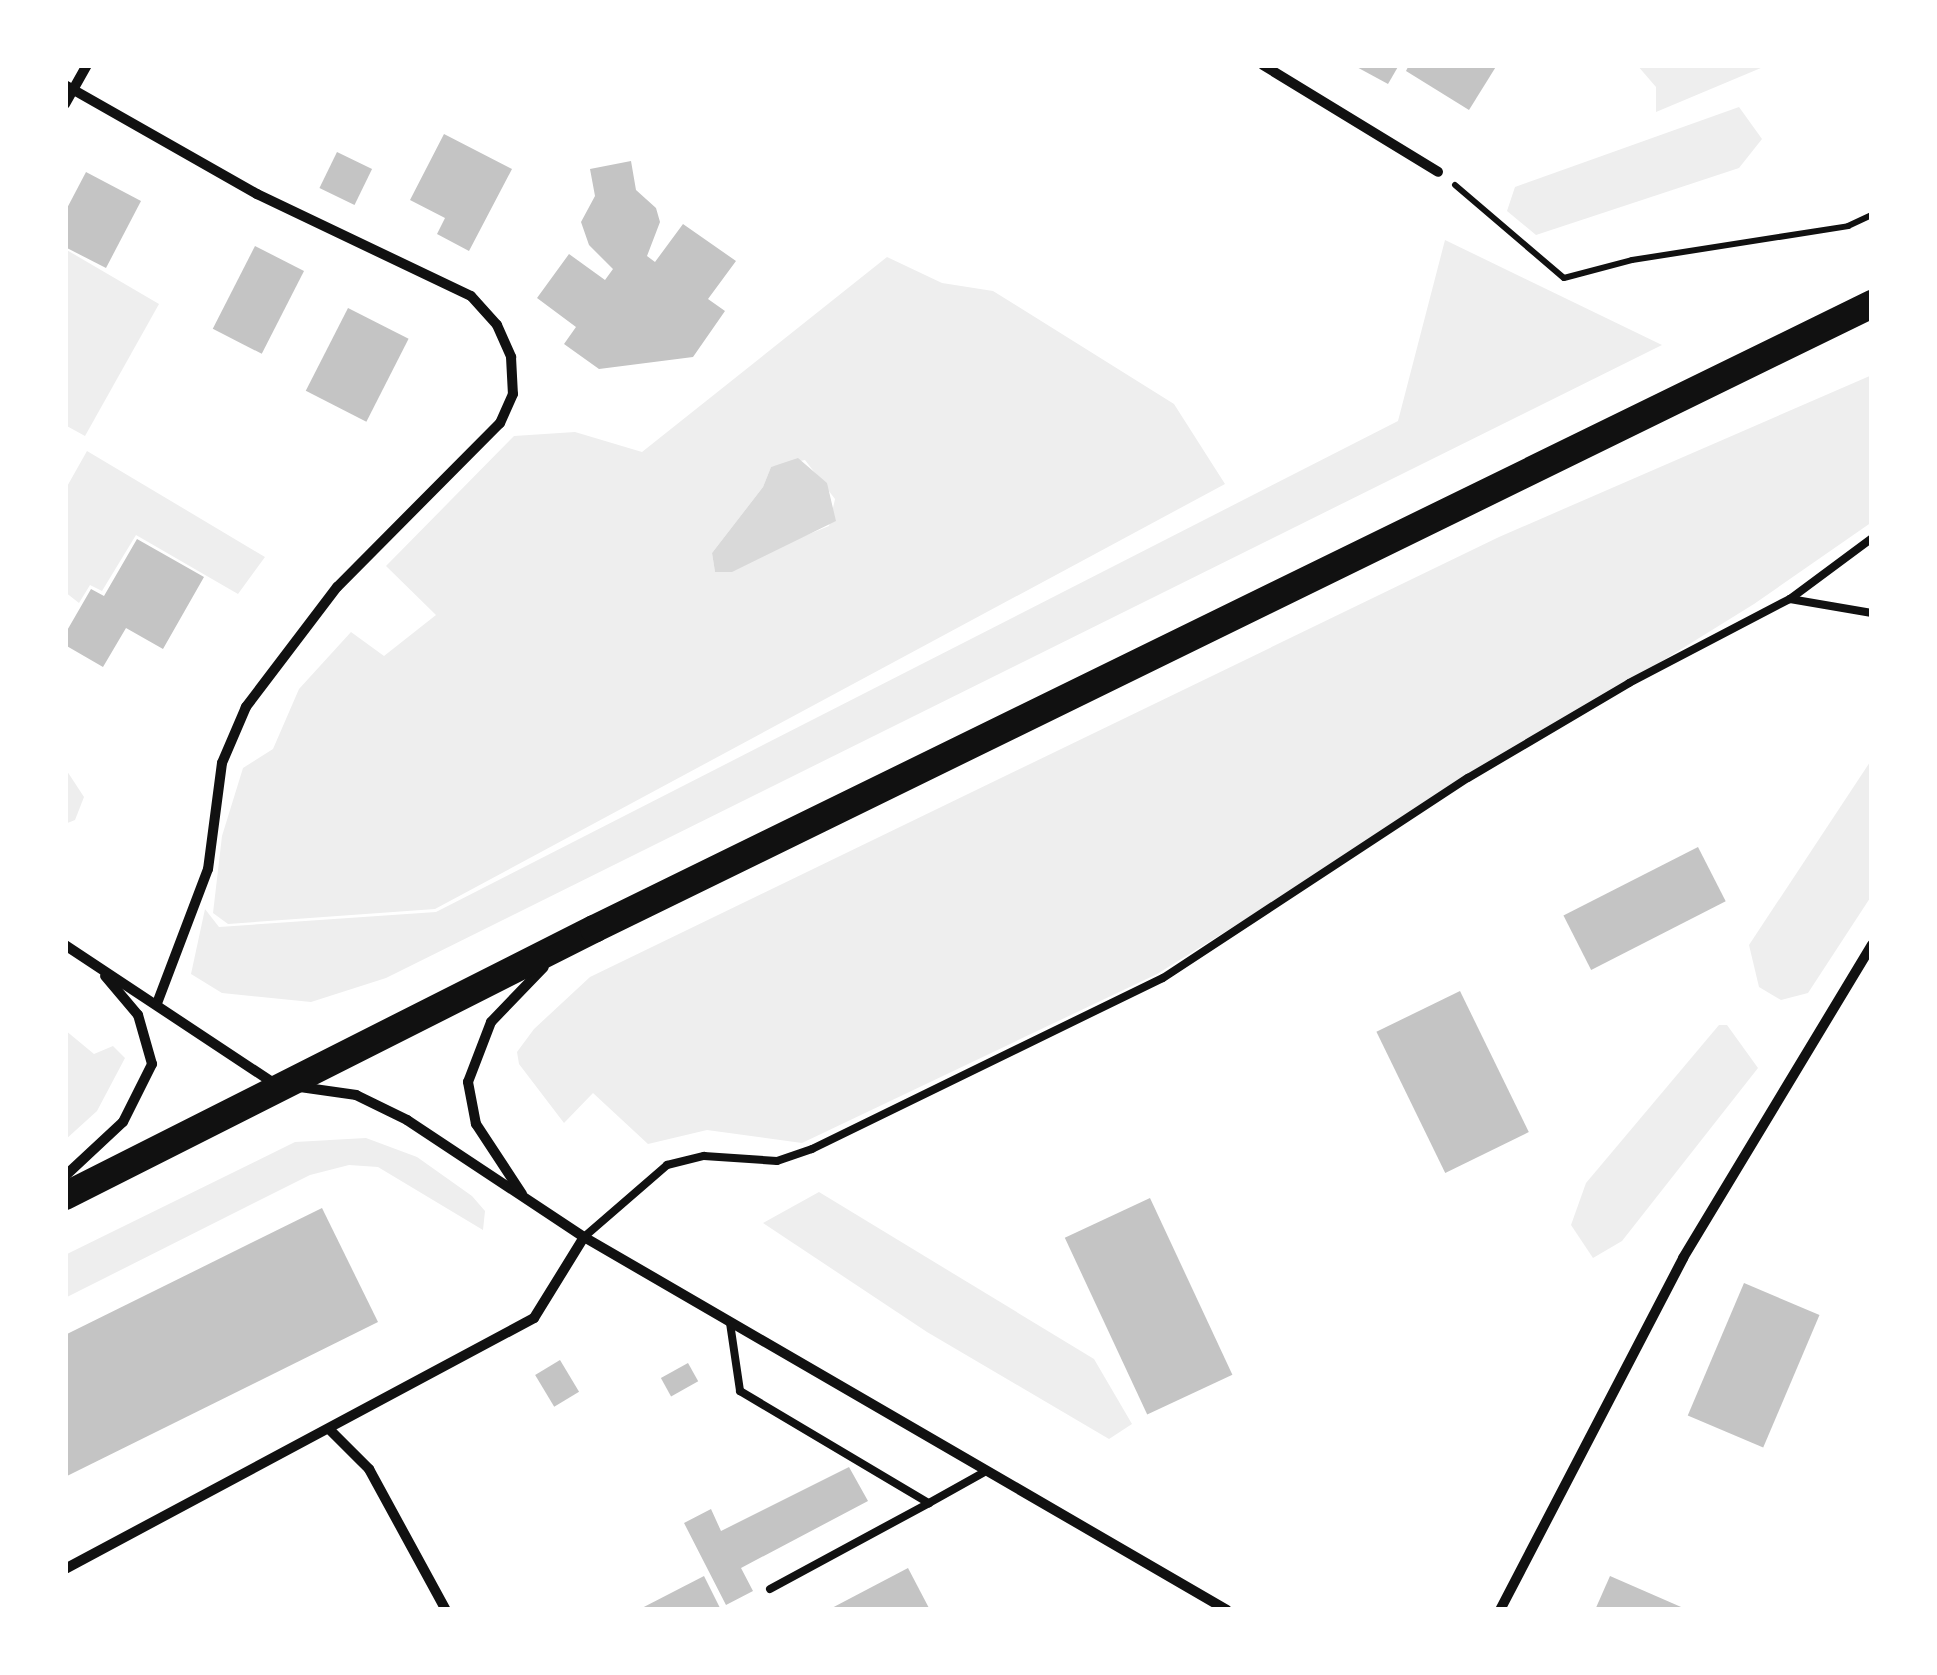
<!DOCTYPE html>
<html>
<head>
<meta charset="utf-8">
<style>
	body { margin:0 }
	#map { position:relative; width:1937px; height:1675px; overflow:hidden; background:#fff; font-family:"Roboto Condensed",sans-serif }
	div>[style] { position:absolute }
	.green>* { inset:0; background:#eee }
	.water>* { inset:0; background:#d9d9d9 }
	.building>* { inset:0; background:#c4c4c4; transform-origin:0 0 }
	.path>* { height:6px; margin:-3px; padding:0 3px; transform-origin:3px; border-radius:3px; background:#111 }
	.service>* { height:8px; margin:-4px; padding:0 4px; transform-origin:4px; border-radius:4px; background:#111 }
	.minor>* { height:10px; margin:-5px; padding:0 5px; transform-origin:5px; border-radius:5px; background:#111 }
	.trunk>* { height:28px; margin:-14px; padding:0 14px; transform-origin:14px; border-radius:14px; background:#111 }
	span { translate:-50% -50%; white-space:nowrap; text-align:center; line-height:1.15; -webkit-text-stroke:9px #fff; paint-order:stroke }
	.frame { position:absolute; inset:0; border:68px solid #fff; pointer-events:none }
</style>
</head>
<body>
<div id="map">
	<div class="green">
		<div style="clip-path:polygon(1637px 65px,1768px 65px,1656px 112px,1656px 87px)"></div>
		<div style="clip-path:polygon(1739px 107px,1762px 139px,1739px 168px,1536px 235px,1507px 211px,1515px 187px)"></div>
		<div style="clip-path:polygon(1445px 240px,1662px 345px,386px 978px,311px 1002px,222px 993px,191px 974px,205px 909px,219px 927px,436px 912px,1398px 421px)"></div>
		<div style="clip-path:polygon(65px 249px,159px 304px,85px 436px,65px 425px)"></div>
		<div style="clip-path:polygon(evenodd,887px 257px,942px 283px,993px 291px,1174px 404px,1225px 484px,435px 909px,228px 924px,213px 913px,222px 836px,243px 768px,273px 749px,299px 689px,351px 632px,384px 656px,436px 615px,386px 566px,514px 436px,575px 432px,642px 452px,887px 257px,805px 460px,835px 499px,829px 526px,715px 572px,712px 553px,763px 487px,771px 467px,805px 460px)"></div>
		<div style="clip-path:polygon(1872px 375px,1872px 522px,1754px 604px,1157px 974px,802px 1143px,707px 1130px,648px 1144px,593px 1093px,564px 1123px,519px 1064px,517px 1052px,534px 1029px,590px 977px,1499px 537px)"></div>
		<div style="clip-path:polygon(87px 451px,265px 557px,238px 594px,136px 535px,102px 591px,90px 585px,79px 603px,65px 592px,65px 490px)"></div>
		<div style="clip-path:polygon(1872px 759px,1872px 895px,1808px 993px,1781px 1000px,1759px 987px,1749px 945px)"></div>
		<div style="clip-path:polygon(65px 768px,84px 797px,75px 820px,65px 824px)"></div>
		<div style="clip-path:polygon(1719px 1025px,1727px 1025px,1758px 1068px,1622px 1241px,1593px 1258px,1571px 1225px,1586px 1183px)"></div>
		<div style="clip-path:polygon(65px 1030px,94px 1054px,113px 1046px,125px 1058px,97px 1111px,65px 1140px)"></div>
		<div style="clip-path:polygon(366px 1138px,417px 1157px,472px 1196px,485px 1211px,483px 1230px,378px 1167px,349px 1165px,310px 1175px,65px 1298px,65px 1255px,295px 1142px)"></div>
		<div style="clip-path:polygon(819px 1192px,1094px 1359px,1132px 1424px,1109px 1439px,927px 1332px,763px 1223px)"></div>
	</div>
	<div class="water">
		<div style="clip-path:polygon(798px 458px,827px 483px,836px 521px,732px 572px,715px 572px,712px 553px,763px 487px,771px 467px)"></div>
	</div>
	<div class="building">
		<div style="clip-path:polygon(1353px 65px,1399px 65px,1388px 84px)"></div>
		<div style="clip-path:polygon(1409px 65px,1497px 65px,1469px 110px,1406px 71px)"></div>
		<div style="clip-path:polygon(444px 134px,512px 169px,469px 251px,437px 234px,445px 218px,410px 200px)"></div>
		<div style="left:337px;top:152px;width:39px;height:40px;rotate:26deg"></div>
		<div style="clip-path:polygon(631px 161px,636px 190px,656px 208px,660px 222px,647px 256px,655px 262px,683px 224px,736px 261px,708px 299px,725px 311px,693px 357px,599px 369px,564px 344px,576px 327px,537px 298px,569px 254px,605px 280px,613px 269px,589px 245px,581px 222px,595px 196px,590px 169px)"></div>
		<div style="clip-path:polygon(86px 172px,141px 201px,106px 268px,65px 247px,65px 212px)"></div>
		<div style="left:255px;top:246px;width:55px;height:93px;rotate:27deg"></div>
		<div style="left:348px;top:308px;width:68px;height:93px;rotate:27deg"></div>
		<div style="clip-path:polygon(137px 539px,204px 577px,163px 649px,126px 628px,103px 667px,65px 645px,65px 634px,91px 589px,104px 596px)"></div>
		<div style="left:1698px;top:847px;width:61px;height:151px;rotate:63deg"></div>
		<div style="left:1460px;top:991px;width:157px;height:93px;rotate:64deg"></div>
		<div style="left:1150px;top:1198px;width:195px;height:94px;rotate:65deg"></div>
		<div style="clip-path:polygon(322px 1208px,378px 1322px,65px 1477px,65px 1335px)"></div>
		<div style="left:1744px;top:1283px;width:82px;height:144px;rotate:23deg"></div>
		<div style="left:560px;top:1360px;width:37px;height:29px;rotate:59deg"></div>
		<div style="left:688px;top:1363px;width:21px;height:31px;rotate:61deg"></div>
		<div style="clip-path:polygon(849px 1467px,868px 1501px,741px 1568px,753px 1591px,726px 1605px,684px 1523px,711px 1509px,721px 1531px)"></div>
		<div style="clip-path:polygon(908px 1568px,930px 1610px,828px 1610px)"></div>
		<div style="clip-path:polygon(704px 1576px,721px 1610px,638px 1610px)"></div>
		<div style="clip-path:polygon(1610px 1576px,1688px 1610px,1595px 1610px)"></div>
	</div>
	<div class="path">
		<div style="left:1455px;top:185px;width:143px;rotate:40.5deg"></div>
		<div style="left:1564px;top:278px;width:70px;rotate:-14.8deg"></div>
		<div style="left:1632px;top:260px;width:219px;rotate:-8.9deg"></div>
		<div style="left:1848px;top:226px;width:26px;rotate:-25deg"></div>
	</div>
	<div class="service">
		<div style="left:1790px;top:599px;width:83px;rotate:9.7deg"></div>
		<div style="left:584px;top:1237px;width:110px;rotate:-40.9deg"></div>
		<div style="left:667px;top:1165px;width:38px;rotate:-14deg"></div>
		<div style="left:704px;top:1156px;width:73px;rotate:3.9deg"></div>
		<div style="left:777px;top:1161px;width:37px;rotate:-19deg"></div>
		<div style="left:812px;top:1149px;width:390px;rotate:-26deg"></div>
		<div style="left:1163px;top:978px;width:365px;rotate:-33.3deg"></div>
		<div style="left:1468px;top:778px;width:187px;rotate:-30.5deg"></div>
		<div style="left:1629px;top:683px;width:182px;rotate:-27.6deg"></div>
		<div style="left:1790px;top:599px;width:102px;rotate:-36.6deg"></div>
		<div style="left:730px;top:1323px;width:69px;rotate:81.6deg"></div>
		<div style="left:740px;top:1391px;width:220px;rotate:30.7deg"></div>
		<div style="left:929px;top:1503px;width:62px;rotate:-29.1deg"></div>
		<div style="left:770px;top:1589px;width:181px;rotate:-28.4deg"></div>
	</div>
	<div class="minor">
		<div style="left:1263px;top:65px;width:205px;rotate:31.4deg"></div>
		<div style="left:65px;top:85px;width:221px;rotate:29.6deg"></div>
		<div style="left:257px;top:194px;width:237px;rotate:25.5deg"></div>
		<div style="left:471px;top:296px;width:39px;rotate:48deg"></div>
		<div style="left:497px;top:325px;width:35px;rotate:66deg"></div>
		<div style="left:511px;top:357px;width:37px;rotate:87deg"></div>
		<div style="left:513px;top:394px;width:32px;rotate:114deg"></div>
		<div style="left:500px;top:423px;width:231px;rotate:134.8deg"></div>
		<div style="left:337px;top:587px;width:151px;rotate:127.2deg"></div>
		<div style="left:246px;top:707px;width:61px;rotate:113.2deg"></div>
		<div style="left:222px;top:763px;width:107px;rotate:97.5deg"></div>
		<div style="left:208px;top:869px;width:143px;rotate:110.8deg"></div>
		<div style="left:65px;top:104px;width:45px;rotate:-60.6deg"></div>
		<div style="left:65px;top:945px;width:255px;rotate:33.5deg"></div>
		<div style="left:300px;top:1087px;width:57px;rotate:8.1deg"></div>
		<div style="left:356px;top:1095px;width:57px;rotate:26.1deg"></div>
		<div style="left:407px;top:1120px;width:212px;rotate:33.5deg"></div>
		<div style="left:584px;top:1237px;width:743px;rotate:30.12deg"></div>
		<div style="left:65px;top:1176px;width:79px;rotate:-43deg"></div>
		<div style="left:123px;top:1122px;width:65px;rotate:-63.4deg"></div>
		<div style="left:152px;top:1064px;width:51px;rotate:-105.9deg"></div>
		<div style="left:138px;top:1015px;width:51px;rotate:-130.2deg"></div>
		<div style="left:522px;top:1194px;width:84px;rotate:-123.3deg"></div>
		<div style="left:476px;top:1124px;width:43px;rotate:-100.8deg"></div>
		<div style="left:468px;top:1082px;width:64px;rotate:-69deg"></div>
		<div style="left:491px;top:1022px;width:76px;rotate:-46.1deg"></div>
		<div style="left:329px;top:1429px;width:57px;rotate:45deg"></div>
		<div style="left:369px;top:1469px;width:161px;rotate:61.4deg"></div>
		<div style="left:65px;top:1569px;width:532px;rotate:-28.15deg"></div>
		<div style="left:534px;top:1318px;width:95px;rotate:-58.3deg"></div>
		<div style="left:1500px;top:1610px;width:397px;rotate:-62.5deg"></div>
		<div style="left:1683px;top:1258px;width:366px;rotate:-58.9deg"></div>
	</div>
	<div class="trunk">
		<div style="left:65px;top:1196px;width:593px;rotate:-26.78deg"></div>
		<div style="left:594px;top:929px;width:1423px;rotate:-26.06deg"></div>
	</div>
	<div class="frame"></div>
</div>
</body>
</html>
